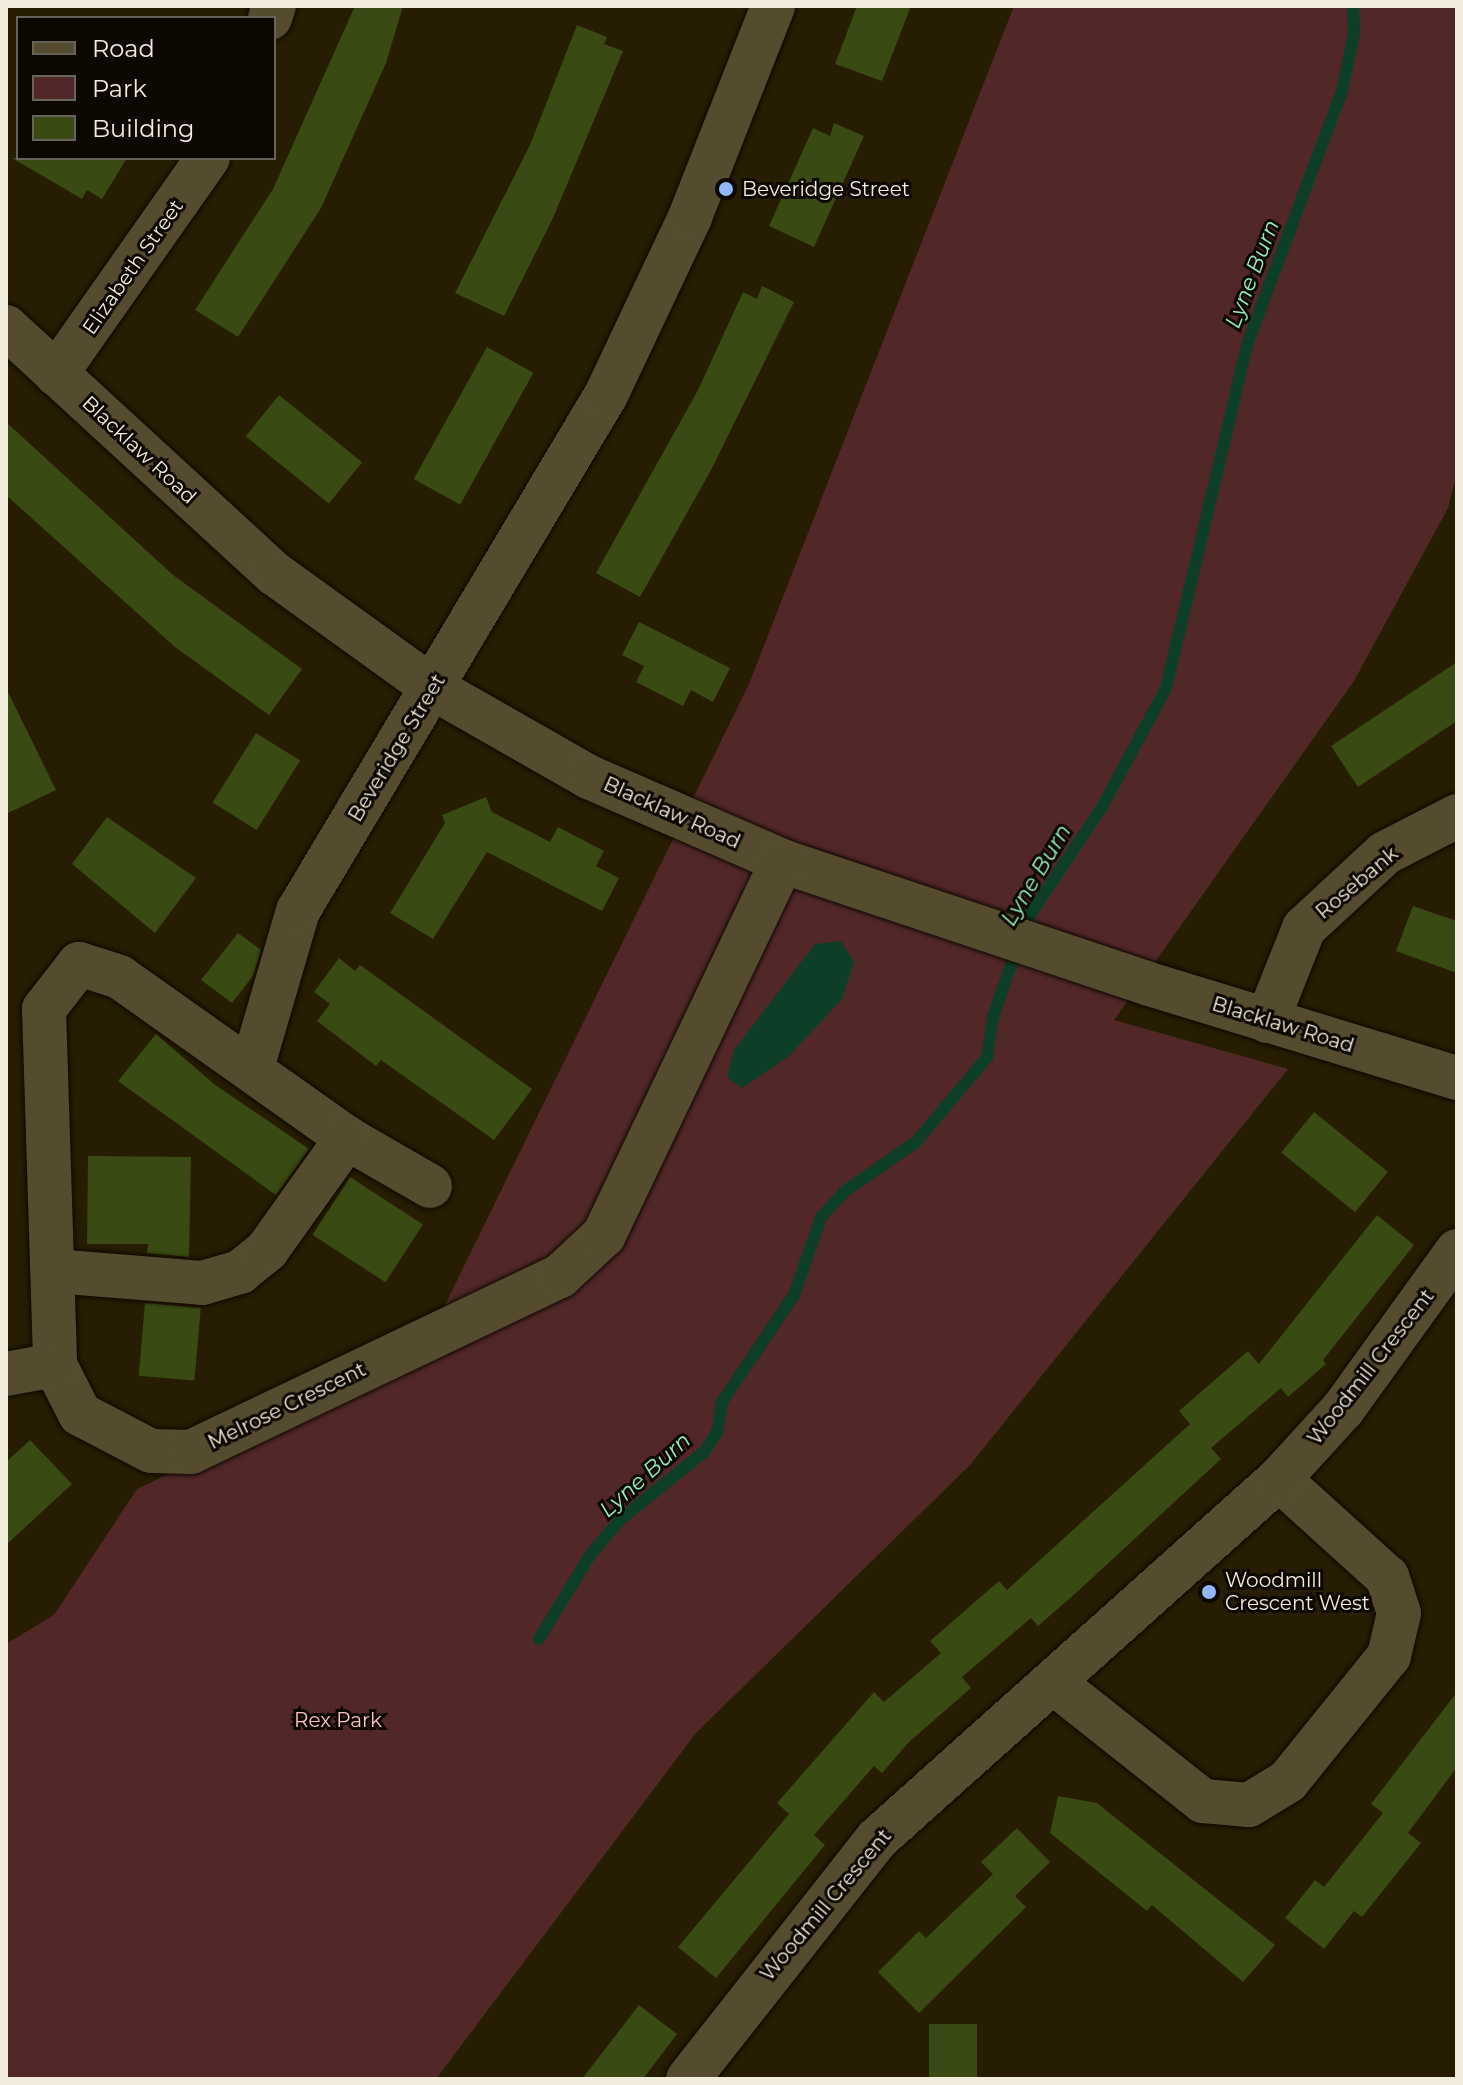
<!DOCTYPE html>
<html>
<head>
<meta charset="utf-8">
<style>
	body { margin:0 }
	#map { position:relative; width:1463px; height:2085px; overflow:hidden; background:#261d02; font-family:Montserrat,sans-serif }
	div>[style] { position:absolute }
	.green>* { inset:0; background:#512827 }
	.water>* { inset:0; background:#0c3e28 }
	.stream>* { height:12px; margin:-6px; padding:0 6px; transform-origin:6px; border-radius:6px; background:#0c3e28 }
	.building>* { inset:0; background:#394a13; transform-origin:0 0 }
	.roads { filter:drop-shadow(0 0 2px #0f0700) drop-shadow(0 0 2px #0f0700) }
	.minor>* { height:44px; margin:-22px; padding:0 22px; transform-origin:22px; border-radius:22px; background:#554b2f }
	.dots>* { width:22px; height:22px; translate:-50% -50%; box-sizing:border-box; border:4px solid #0c0801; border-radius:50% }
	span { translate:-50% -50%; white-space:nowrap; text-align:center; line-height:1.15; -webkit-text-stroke:6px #0c0801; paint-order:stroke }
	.poi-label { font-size:20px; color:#f2ecdc }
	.left { translate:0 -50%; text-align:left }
	.street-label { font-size:20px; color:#f2ecdc }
	.park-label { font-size:20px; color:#fcc2be }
	.water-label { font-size:22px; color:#94efbe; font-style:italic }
	.frame { position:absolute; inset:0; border:8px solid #f2ecdc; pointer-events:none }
	.legend { position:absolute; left:16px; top:16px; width:260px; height:144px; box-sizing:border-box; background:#0c0801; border:2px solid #686359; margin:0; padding:10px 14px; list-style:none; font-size:24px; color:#f2ecdc }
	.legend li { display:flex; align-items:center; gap:16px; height:40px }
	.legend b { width:40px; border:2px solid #686359 }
</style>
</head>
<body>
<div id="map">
	<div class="green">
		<div style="clip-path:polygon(1014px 6px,1457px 6px,1457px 472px,1448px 508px,1354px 681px,1114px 1020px,1288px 1069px,970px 1465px,696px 1733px,436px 2079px,6px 2079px,6px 1644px,54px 1615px,137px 1489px,421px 1354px,749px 684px)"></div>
	</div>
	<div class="water">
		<div style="clip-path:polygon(841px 941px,854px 962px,842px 999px,789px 1056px,742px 1088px,727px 1077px,734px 1050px,815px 944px)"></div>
	</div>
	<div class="stream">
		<div style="left:539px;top:1639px;width:98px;rotate:-58.7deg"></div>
		<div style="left:590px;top:1555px;width:46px;rotate:-49.4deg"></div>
		<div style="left:620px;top:1520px;width:108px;rotate:-39deg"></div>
		<div style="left:704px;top:1452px;width:24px;rotate:-57deg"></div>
		<div style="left:717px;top:1432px;width:30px;rotate:-81deg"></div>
		<div style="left:722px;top:1402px;width:129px;rotate:-56.1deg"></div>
		<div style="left:794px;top:1295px;width:83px;rotate:-70.9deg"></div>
		<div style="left:821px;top:1217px;width:34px;rotate:-47deg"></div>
		<div style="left:844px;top:1192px;width:88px;rotate:-34.8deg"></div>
		<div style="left:916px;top:1142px;width:111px;rotate:-50.1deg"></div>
		<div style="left:987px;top:1057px;width:40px;rotate:-81.5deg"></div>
		<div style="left:993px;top:1017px;width:102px;rotate:-71deg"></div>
		<div style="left:1026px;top:921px;width:137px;rotate:-56.3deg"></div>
		<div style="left:1102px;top:807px;width:135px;rotate:-61.7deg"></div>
		<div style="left:1166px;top:688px;width:352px;rotate:-76.7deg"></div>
		<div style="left:1247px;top:345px;width:271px;rotate:-69.5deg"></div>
		<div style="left:1342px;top:91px;width:59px;rotate:-78.3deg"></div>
		<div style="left:1354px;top:33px;width:27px;rotate:-92deg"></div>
	</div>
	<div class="building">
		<div style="clip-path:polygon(355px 6px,403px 6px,386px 63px,321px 208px,238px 337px,195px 310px,273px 189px)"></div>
		<div style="clip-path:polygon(857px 6px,911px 6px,882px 81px,835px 64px)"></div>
		<div style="clip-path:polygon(577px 25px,607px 37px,604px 44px,623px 51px,553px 218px,504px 316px,455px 293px,530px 145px)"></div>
		<div style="clip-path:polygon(834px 123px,864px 136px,814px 247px,769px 226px,813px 128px,830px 136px)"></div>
		<div style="clip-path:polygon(12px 158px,127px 158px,102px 199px,87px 190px,82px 199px)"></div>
		<div style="clip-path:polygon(762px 286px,794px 302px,711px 470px,640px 597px,596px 573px,698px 390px,743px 292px,757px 299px)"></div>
		<div style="left:487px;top:347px;width:53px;height:151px;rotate:29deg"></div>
		<div style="left:279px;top:395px;width:107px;height:53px;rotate:39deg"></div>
		<div style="clip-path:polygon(6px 422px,173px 575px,302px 669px,269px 715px,175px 647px,6px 495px)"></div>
		<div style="clip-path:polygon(639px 622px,730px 668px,713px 702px,691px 690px,683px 706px,636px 682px,644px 666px,622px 655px)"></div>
		<div style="clip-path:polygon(1457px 662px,1457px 721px,1358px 787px,1331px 746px)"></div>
		<div style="clip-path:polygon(6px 688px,56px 790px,6px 814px)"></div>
		<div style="left:256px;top:733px;width:52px;height:82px;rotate:32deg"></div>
		<div style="clip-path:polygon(486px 797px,492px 812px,550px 842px,558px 827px,604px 851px,596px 866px,619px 878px,602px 911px,487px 852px,433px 939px,390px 913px,445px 823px,442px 815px)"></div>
		<div style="clip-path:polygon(107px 817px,196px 878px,155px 933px,72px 864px)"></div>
		<div style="clip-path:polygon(1413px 906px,1457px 921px,1457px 973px,1396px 951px)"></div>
		<div style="clip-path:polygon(238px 933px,261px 950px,253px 976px,232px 1003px,201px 980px)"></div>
		<div style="clip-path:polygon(339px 958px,355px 971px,360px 965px,532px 1089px,494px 1140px,381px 1060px,376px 1066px,317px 1021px,330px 1004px,314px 992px)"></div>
		<div style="clip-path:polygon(156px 1034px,214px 1084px,309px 1149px,276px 1195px,118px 1081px)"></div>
		<div style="left:1314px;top:1112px;width:95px;height:52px;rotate:39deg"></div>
		<div style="clip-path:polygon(88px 1156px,191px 1157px,189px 1257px,147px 1253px,148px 1244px,87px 1244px)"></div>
		<div style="left:350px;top:1177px;width:87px;height:69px;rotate:33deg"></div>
		<div style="clip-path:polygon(1377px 1215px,1414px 1245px,1323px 1360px,1326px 1364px,1288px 1397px,1281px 1388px,1245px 1419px,1211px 1448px,1221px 1459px,1076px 1593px,1038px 1626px,1031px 1618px,962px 1677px,971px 1688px,909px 1742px,882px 1773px,874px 1766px,814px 1835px,825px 1845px,716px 1978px,678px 1947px,789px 1814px,777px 1803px,874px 1692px,884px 1702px,941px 1653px,930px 1641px,999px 1581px,1007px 1590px,1031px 1568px,1190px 1424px,1179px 1411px,1248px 1351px,1259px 1364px)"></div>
		<div style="left:145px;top:1303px;width:56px;height:73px;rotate:5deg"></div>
		<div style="clip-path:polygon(30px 1440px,72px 1484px,6px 1545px,6px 1462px)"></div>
		<div style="clip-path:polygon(1457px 1692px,1457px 1767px,1408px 1833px,1421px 1843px,1362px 1917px,1354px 1911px,1324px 1949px,1285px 1918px,1315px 1880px,1324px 1887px,1383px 1813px,1371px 1804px)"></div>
		<div style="clip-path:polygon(1058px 1796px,1097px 1803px,1275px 1945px,1243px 1982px,1152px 1905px,1147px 1911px,1050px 1833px)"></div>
		<div style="clip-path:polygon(1017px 1828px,1050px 1862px,1015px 1896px,1026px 1907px,919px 2013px,878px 1972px,919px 1931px,926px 1938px,993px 1874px,981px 1862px)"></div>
		<div style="clip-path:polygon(639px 2005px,677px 2034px,643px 2079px,582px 2079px)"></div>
		<div style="left:929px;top:2024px;width:48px;height:55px"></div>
	</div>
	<div class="roads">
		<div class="minor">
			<div style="left:270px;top:18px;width:13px;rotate:-72deg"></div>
			<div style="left:6px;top:327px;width:365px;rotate:42.6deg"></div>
			<div style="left:275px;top:574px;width:195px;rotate:35.8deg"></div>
			<div style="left:433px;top:688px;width:180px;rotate:29.7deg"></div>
			<div style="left:589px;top:777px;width:210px;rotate:23.5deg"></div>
			<div style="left:782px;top:861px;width:384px;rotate:18.5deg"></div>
			<div style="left:1146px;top:983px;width:325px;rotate:17deg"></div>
			<div style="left:56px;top:374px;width:264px;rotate:-54.9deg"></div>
			<div style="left:1267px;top:1021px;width:100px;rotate:-68.3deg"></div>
			<div style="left:1304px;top:928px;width:110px;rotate:-42.8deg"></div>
			<div style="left:1385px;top:853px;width:81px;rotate:-27.2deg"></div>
			<div style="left:252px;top:1068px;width:164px;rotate:-73.7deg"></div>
			<div style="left:298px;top:911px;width:601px;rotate:-59.17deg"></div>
			<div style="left:606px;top:395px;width:197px;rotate:-64.7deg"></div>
			<div style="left:690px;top:217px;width:227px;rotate:-68.5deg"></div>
			<div style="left:430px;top:1186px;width:96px;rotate:-150deg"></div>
			<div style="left:347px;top:1138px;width:278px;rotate:-144.7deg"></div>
			<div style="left:120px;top:977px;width:43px;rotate:-162.4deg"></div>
			<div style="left:79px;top:964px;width:57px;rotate:127.9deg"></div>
			<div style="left:44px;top:1009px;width:356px;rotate:88.2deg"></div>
			<div style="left:55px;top:1365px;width:55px;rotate:63deg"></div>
			<div style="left:80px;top:1414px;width:80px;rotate:27.5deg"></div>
			<div style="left:151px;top:1451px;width:40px;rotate:1.4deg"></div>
			<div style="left:191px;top:1452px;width:409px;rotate:-25.5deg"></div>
			<div style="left:560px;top:1276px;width:60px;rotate:-43deg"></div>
			<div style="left:604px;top:1235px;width:414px;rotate:-64.5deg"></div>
			<div style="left:54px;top:1271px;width:148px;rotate:4.6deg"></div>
			<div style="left:202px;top:1283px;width:40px;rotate:-16deg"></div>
			<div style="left:240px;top:1272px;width:35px;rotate:-39deg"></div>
			<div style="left:267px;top:1250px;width:138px;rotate:-54.5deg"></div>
			<div style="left:6px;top:1374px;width:50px;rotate:-10.4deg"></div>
			<div style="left:1054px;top:1683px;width:190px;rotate:38.4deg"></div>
			<div style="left:1203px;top:1801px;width:46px;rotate:5deg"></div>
			<div style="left:1249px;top:1805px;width:46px;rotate:-31.6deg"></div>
			<div style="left:1288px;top:1781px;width:161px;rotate:-51.1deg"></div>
			<div style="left:1389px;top:1656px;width:44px;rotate:-76.9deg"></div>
			<div style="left:1399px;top:1613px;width:38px;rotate:-108deg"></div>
			<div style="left:1387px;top:1577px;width:146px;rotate:-137.8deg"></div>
			<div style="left:688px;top:2079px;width:305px;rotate:-51.8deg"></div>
			<div style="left:877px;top:1839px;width:540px;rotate:-41.85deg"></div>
			<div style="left:1279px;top:1479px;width:95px;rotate:-47.6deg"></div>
			<div style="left:1343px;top:1409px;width:195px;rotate:-54.2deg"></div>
		</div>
	</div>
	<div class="dots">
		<div style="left:726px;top:189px;background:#91b8fd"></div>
		<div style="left:1209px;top:1592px;background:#91b8fd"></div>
	</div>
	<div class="poi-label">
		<span class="left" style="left:742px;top:189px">Beveridge Street</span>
		<span class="left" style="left:1225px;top:1592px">Woodmill<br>Crescent West</span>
	</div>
	<div class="street-label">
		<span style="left:133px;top:267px;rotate:-55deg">Elizabeth Street</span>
		<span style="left:139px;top:450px;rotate:43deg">Blacklaw Road</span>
		<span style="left:397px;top:748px;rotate:-59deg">Beveridge Street</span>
		<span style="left:672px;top:813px;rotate:24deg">Blacklaw Road</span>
		<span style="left:1357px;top:883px;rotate:-40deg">Rosebank</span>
		<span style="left:1283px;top:1025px;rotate:17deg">Blacklaw Road</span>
		<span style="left:1371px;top:1367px;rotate:-52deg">Woodmill Crescent</span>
		<span style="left:287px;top:1406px;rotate:-26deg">Melrose Crescent</span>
		<span style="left:826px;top:1905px;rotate:-50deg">Woodmill Crescent</span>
	</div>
	<div class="park-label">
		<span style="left:338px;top:1720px">Rex Park</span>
	</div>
	<div class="water-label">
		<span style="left:1252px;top:274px;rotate:-69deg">Lyne Burn</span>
		<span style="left:1036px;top:875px;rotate:-59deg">Lyne Burn</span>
		<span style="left:645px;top:1475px;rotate:-42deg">Lyne Burn</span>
	</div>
	<div class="frame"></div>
	<ul class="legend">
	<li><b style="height:10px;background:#554b2f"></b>Road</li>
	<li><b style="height:22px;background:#512827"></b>Park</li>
	<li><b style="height:22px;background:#394a13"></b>Building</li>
	</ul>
</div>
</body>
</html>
